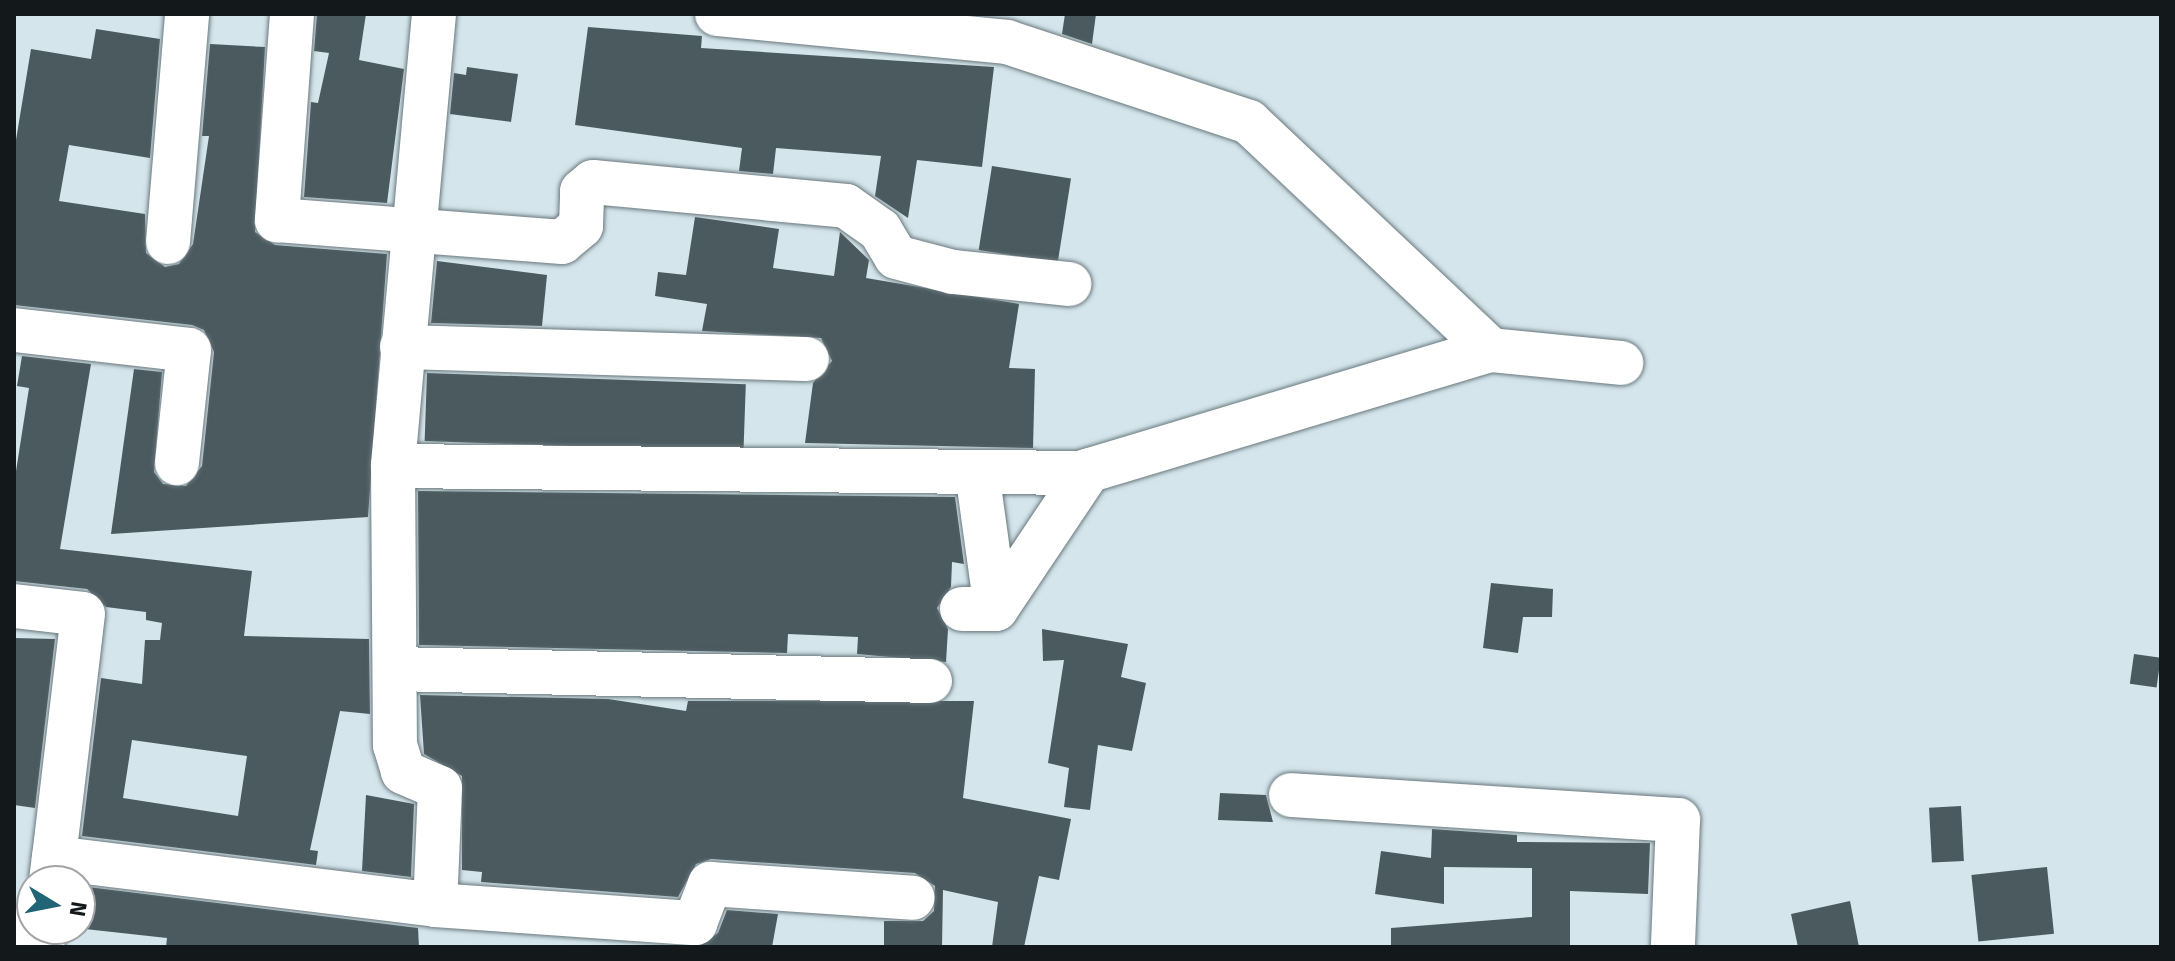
<!DOCTYPE html>
<html>
<head>
<meta charset="utf-8">
<style>
	body { margin:0 }
	#map { position:relative; width:2175px; height:961px; overflow:hidden; background:#d4e5eb; font-family:"Fira Sans",sans-serif }
	div>[style] { position:absolute }
	.building>* { inset:0; background:#4b5a5f; transform-origin:0 0 }
	.roads { filter:drop-shadow(0 0 2px #68787d) drop-shadow(0 0 2px #68787d) }
	.minor>* { height:44px; margin:-22px; padding:0 22px; transform-origin:22px; border-radius:22px; background:#fff }
	span { translate:-50% -50%; white-space:nowrap; text-align:center; line-height:1.15; -webkit-text-stroke:8px #fff; paint-order:stroke }
	.frame { position:absolute; inset:0; border:16px solid #13191b; pointer-events:none }
	.north { position:absolute; left:16px; top:865px; width:80px; height:80px; box-sizing:border-box; background:#fff; border:2px solid #a1a3a4; border-radius:50%; rotate:100deg; font-size:22px; font-weight:700; line-height:32px; text-align:center; color:#13191b }
	.north::after { content:''; display:block; margin:auto; width:28px; height:36px; background:#206476; clip-path:polygon(50% 0,100% 100%,50% 72%,0 100%) }
</style>
</head>
<body>
<div id="map">
	<div class="building">
		<div style="clip-path:polygon(317px 14px,366px 14px,359px 60px,404px 69px,387px 203px,304px 197px,311px 102px,318px 103px,329px 53px,314px 51px)"></div>
		<div style="clip-path:polygon(1065px 14px,1096px 14px,1092px 44px,1062px 34px)"></div>
		<div style="clip-path:polygon(588px 27px,702px 36px,701px 48px,994px 67px,982px 167px,917px 160px,908px 218px,875px 196px,881px 156px,776px 148px,773px 174px,739px 171px,742px 148px,575px 125px)"></div>
		<div style="clip-path:polygon(96px 29px,160px 39px,150px 158px,69px 145px,59px 201px,145px 214px,146px 253px,165px 267px,179px 264px,193px 244px,209px 136px,202px 136px,210px 44px,265px 47px,255px 232px,275px 245px,387px 254px,368px 517px,111px 534px,134px 369px,162px 372px,154px 472px,163px 484px,186px 486px,202px 466px,214px 352px,204px 330px,192px 325px,14px 305px,14px 152px,31px 49px,91px 59px)"></div>
		<div style="clip-path:polygon(467px 67px,518px 74px,511px 122px,450px 114px,454px 73px,466px 75px)"></div>
		<div style="left:992px;top:166px;width:80px;height:85px;rotate:9deg"></div>
		<div style="clip-path:polygon(695px 217px,779px 229px,773px 268px,834px 276px,840px 232px,869px 260px,866px 278px,1019px 304px,1009px 368px,1035px 369px,1033px 448px,805px 443px,813px 383px,832px 361px,821px 338px,702px 331px,707px 304px,655px 296px,658px 272px,686px 275px)"></div>
		<div style="clip-path:polygon(437px 261px,547px 275px,542px 326px,431px 323px)"></div>
		<div style="clip-path:polygon(evenodd,22px 356px,91px 364px,60px 549px,252px 571px,244px 636px,369px 639px,370px 714px,340px 711px,310px 850px,318px 851px,316px 865px,82px 836px,101px 678px,142px 684px,145px 640px,160px 640px,162px 623px,146px 620px,146px 612px,106px 607px,87px 589px,14px 581px,14px 484px,29px 388px,17px 386px,22px 356px,132px 740px,247px 756px,238px 816px,123px 798px,132px 740px)"></div>
		<div style="left:427px;top:373px;width:319px;height:68px;rotate:2deg"></div>
		<div style="clip-path:polygon(418px 491px,955px 497px,964px 564px,952px 562px,951px 587px,937px 608px,948px 629px,946px 662px,857px 654px,858px 637px,788px 634px,787px 653px,419px 645px)"></div>
		<div style="clip-path:polygon(1491px 583px,1553px 589px,1552px 617px,1523px 617px,1518px 653px,1483px 648px)"></div>
		<div style="clip-path:polygon(1042px 629px,1128px 644px,1121px 677px,1146px 683px,1132px 751px,1098px 745px,1090px 810px,1064px 807px,1069px 768px,1048px 763px,1064px 660px,1043px 661px)"></div>
		<div style="clip-path:polygon(14px 638px,55px 639px,35px 808px,14px 805px)"></div>
		<div style="left:2134px;top:654px;width:27px;height:30px;rotate:8deg"></div>
		<div style="clip-path:polygon(420px 695px,608px 699px,686px 711px,688px 701px,974px 701px,963px 798px,1071px 819px,1059px 880px,1039px 876px,1024px 947px,992px 947px,998px 902px,943px 890px,942px 947px,884px 947px,884px 921px,923px 921px,934px 911px,935px 886px,915px 873px,711px 859px,696px 864px,678px 897px,481px 882px,482px 872px,462px 870px,462px 776px,424px 754px)"></div>
		<div style="clip-path:polygon(1220px 793px,1266px 795px,1273px 822px,1218px 820px)"></div>
		<div style="clip-path:polygon(366px 795px,414px 804px,411px 877px,362px 871px)"></div>
		<div style="left:1961px;top:806px;width:55px;height:32px;rotate:87deg"></div>
		<div style="clip-path:polygon(1432px 829px,1517px 835px,1517px 842px,1650px 843px,1648px 894px,1570px 891px,1570px 947px,1391px 947px,1391px 928px,1532px 917px,1532px 868px,1444px 867px,1444px 904px,1375px 894px,1381px 851px,1431px 858px)"></div>
		<div style="left:2047px;top:867px;width:67px;height:76px;rotate:84deg"></div>
		<div style="clip-path:polygon(80px 886px,418px 928px,419px 947px,166px 947px,167px 938px,85px 929px)"></div>
		<div style="clip-path:polygon(1850px 901px,1859px 947px,1798px 947px,1791px 914px)"></div>
		<div style="clip-path:polygon(727px 910px,778px 914px,772px 947px,698px 947px,718px 933px)"></div>
	</div>
	<div class="roads">
		<div class="minor">
			<div style="left:292px;top:14px;width:207px;rotate:94.2deg"></div>
			<div style="left:277px;top:220px;width:286px;rotate:4.4deg"></div>
			<div style="left:562px;top:242px;width:25px;rotate:-40deg"></div>
			<div style="left:581px;top:226px;width:35px;rotate:-88deg"></div>
			<div style="left:582px;top:191px;width:14px;rotate:-39deg"></div>
			<div style="left:593px;top:182px;width:254px;rotate:5.4deg"></div>
			<div style="left:846px;top:206px;width:42px;rotate:35.2deg"></div>
			<div style="left:880px;top:230px;width:31px;rotate:59deg"></div>
			<div style="left:896px;top:257px;width:59px;rotate:14.7deg"></div>
			<div style="left:953px;top:272px;width:117px;rotate:5.9deg"></div>
			<div style="left:434px;top:14px;width:454px;rotate:95.2deg"></div>
			<div style="left:393px;top:466px;width:279px;rotate:89.6deg"></div>
			<div style="left:395px;top:745px;width:28px;rotate:73deg"></div>
			<div style="left:403px;top:772px;width:40px;rotate:23.4deg"></div>
			<div style="left:440px;top:788px;width:117px;rotate:92.4deg"></div>
			<div style="left:717px;top:14px;width:291px;rotate:5.5deg"></div>
			<div style="left:1007px;top:42px;width:255px;rotate:18.3deg"></div>
			<div style="left:1249px;top:122px;width:332px;rotate:43.3deg"></div>
			<div style="left:168px;top:242px;width:229px;rotate:-85.2deg"></div>
			<div style="left:14px;top:330px;width:176px;rotate:6.5deg"></div>
			<div style="left:189px;top:350px;width:114px;rotate:96.1deg"></div>
			<div style="left:402px;top:347px;width:405px;rotate:1.7deg"></div>
			<div style="left:393px;top:466px;width:687px;rotate:0.58deg"></div>
			<div style="left:1080px;top:473px;width:429px;rotate:-16.7deg"></div>
			<div style="left:1491px;top:350px;width:131px;rotate:5.7deg"></div>
			<div style="left:977px;top:472px;width:138px;rotate:82.1deg"></div>
			<div style="left:14px;top:606px;width:69px;rotate:6.6deg"></div>
			<div style="left:83px;top:614px;width:246px;rotate:96.8deg"></div>
			<div style="left:962px;top:609px;width:34px"></div>
			<div style="left:996px;top:609px;width:167px;rotate:-56.2deg"></div>
			<div style="left:395px;top:669px;width:535px;rotate:1.28deg"></div>
			<div style="left:1291px;top:795px;width:388px;rotate:3.7deg"></div>
			<div style="left:1678px;top:820px;width:127px;rotate:92.3deg"></div>
			<div style="left:51px;top:881px;width:23px;rotate:-83deg"></div>
			<div style="left:54px;top:858px;width:384px;rotate:7deg"></div>
			<div style="left:435px;top:905px;width:261px;rotate:4deg"></div>
			<div style="left:695px;top:923px;width:42px;rotate:-69deg"></div>
			<div style="left:710px;top:884px;width:203px;rotate:3.9deg"></div>
			<div style="left:14px;top:930px;width:30px;rotate:2deg"></div>
			<div style="left:44px;top:931px;width:16px;rotate:97deg"></div>
		</div>
	</div>
	<div class="frame"></div>
	<div class="north">N</div>
</div>
</body>
</html>
